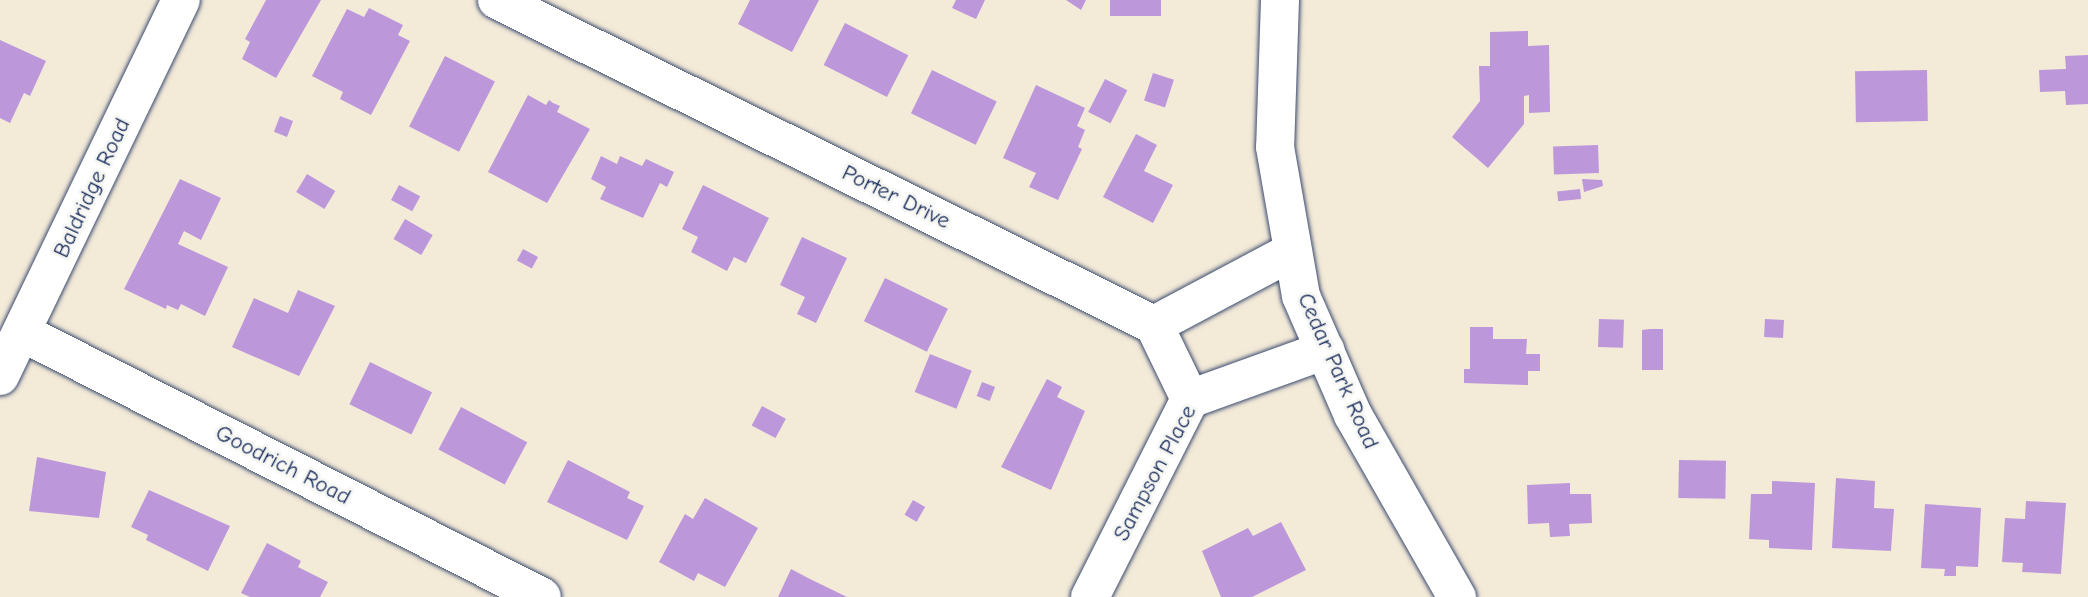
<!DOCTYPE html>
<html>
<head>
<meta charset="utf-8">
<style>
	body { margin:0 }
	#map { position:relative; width:2088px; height:597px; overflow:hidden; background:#f3ead8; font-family:"Comic Neue",sans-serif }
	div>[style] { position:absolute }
	.building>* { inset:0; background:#bc98db; transform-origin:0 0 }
	.roads { filter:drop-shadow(0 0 2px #3b4b70) drop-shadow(0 0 2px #3b4b70) }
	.minor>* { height:38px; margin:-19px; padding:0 19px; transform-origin:19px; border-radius:19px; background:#fff }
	span { translate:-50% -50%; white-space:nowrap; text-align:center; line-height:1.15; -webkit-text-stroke:6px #f6f6f2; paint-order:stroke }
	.street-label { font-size:23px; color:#1b2f5e }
</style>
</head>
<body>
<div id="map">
	<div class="building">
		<div style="clip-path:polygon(266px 0,321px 0,276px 78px,242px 59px,250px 42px,245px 39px)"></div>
		<div style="clip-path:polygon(750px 0,819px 0,792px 52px,738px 24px)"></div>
		<div style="clip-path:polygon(956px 0,985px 0,976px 19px,952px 8px)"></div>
		<div style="clip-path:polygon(1066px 0,1086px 0,1081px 10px)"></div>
		<div style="left:1110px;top:0;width:51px;height:16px"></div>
		<div style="clip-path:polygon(369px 8px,403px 25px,398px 35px,410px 41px,371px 115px,340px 99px,343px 92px,312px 76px,347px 9px,364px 17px)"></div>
		<div style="left:845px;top:23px;width:71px;height:47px;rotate:27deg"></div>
		<div style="clip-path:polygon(1528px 31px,1528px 46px,1549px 45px,1550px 112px,1529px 113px,1529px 95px,1524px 96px,1524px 124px,1488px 168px,1452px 137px,1480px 101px,1479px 66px,1490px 66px,1490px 32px)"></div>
		<div style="clip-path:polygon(0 40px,46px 61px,30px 96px,24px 93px,10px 123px,0 118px)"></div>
		<div style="clip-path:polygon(2088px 55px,2088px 104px,2066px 105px,2065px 91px,2040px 92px,2039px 70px,2066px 69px,2065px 56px)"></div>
		<div style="left:445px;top:56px;width:56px;height:79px;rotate:27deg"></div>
		<div style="left:932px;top:70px;width:72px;height:48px;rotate:26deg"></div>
		<div style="left:1927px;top:70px;width:51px;height:72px;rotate:89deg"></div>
		<div style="left:1153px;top:73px;width:22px;height:29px;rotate:18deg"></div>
		<div style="left:1105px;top:79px;width:25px;height:37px;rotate:27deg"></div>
		<div style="clip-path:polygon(1036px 85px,1085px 108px,1077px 126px,1085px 130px,1078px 147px,1082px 149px,1058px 200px,1029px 187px,1036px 173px,1003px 158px)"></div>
		<div style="clip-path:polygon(528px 95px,546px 105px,549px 100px,553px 103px,560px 106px,557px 112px,590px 129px,547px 203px,488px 172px)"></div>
		<div style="left:280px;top:116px;width:14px;height:17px;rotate:21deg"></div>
		<div style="clip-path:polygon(1136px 134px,1157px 145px,1144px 171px,1173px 185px,1153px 223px,1103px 197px)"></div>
		<div style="left:1598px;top:145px;width:28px;height:45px;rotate:88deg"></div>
		<div style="clip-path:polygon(601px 156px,617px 164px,620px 156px,642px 166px,646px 159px,674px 172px,667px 187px,660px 183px,643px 218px,600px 199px,606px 187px,591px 179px)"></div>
		<div style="left:307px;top:174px;width:33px;height:21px;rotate:31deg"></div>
		<div style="clip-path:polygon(180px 179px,221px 198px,201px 240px,184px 231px,178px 244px,228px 267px,205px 316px,181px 304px,178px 310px,167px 305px,166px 309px,124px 289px)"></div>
		<div style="clip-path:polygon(1582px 179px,1602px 180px,1603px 186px,1584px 192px)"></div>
		<div style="left:399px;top:185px;width:24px;height:17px;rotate:28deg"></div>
		<div style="clip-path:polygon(703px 185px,769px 218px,746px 263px,734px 257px,727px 271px,691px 252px,698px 237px,682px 229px)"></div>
		<div style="left:1580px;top:189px;width:10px;height:23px;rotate:84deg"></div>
		<div style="left:405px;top:219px;width:32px;height:23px;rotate:30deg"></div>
		<div style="clip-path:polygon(802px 237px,847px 258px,816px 323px,797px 314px,805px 297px,780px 285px)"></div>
		<div style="left:523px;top:249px;width:17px;height:13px;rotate:28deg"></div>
		<div style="left:885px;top:278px;width:70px;height:48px;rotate:26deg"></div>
		<div style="clip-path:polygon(298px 290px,335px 306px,299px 376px,232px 347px,254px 298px,288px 313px)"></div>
		<div style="left:1599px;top:319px;width:25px;height:28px;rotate:2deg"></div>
		<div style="left:1765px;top:319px;width:19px;height:18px;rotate:3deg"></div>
		<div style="clip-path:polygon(1470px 327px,1493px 327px,1493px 339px,1527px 339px,1526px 354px,1540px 354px,1540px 371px,1528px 371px,1528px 385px,1464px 383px,1464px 369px,1470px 369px)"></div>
		<div style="clip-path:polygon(1650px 329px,1663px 329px,1663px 370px,1642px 370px,1642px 330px)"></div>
		<div style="left:930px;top:354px;width:45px;height:41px;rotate:22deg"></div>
		<div style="left:370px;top:362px;width:69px;height:47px;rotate:26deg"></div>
		<div style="clip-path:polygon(1047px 379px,1062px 387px,1057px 397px,1085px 411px,1051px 490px,1001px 467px)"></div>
		<div style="left:982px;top:382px;width:14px;height:15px;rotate:21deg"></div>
		<div style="left:762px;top:406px;width:27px;height:22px;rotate:28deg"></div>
		<div style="left:461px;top:407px;width:75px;height:48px;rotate:28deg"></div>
		<div style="clip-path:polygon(37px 457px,106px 472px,99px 518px,29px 511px)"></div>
		<div style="clip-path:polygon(568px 460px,630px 492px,627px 498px,644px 506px,627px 540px,547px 502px)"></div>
		<div style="left:1679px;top:460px;width:47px;height:38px;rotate:1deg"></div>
		<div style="clip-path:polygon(1836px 478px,1875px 481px,1874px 508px,1894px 509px,1891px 551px,1832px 548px)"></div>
		<div style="clip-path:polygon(1772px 481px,1815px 483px,1812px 550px,1769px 548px,1769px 540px,1749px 539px,1751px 494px,1772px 494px)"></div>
		<div style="clip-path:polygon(1570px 483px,1570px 494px,1591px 494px,1592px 523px,1569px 524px,1570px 536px,1550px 537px,1549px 523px,1528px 524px,1527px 485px)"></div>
		<div style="clip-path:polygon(149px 490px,230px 526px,208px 571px,146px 540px,148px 535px,131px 527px)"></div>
		<div style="clip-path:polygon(705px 498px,758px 528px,725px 587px,698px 573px,694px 581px,659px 562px,685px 514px,693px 519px)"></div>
		<div style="left:913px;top:500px;width:14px;height:17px;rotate:30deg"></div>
		<div style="clip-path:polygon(2026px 501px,2066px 503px,2061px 574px,2022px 572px,2023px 563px,2002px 562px,2005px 518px,2025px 519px)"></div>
		<div style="clip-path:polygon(1925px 504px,1981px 508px,1978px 567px,1956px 566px,1956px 576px,1944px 576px,1945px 569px,1921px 568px)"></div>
		<div style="clip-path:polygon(1281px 522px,1306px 570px,1252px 597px,1221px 597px,1202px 551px,1248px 528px,1253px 536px)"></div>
		<div style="clip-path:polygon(267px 543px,301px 561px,298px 567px,328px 582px,320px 597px,250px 597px,241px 593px)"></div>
		<div style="clip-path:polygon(791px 569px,810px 579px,847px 597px,778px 597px)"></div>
	</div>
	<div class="roads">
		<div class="minor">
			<div style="left:497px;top:0;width:733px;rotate:26.32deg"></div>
			<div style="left:1280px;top:0;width:147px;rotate:91.9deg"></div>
			<div style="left:1275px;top:147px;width:151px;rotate:80.1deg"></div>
			<div style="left:1301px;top:296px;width:130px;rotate:66.4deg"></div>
			<div style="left:1353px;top:415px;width:210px;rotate:60.3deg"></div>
			<div style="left:1154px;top:325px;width:157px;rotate:-28deg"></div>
			<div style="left:1154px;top:325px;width:82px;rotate:64.1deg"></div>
			<div style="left:23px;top:333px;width:582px;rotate:26.96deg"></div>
			<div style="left:0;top:376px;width:417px;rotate:-64.3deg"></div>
			<div style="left:1090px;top:597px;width:222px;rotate:-63.2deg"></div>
			<div style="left:1190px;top:399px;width:144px;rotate:-19.9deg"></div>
		</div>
	</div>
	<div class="street-label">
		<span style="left:92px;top:188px;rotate:-65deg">Baldridge Road</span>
		<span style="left:896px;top:197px;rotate:26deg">Porter Drive</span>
		<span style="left:1338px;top:371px;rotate:66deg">Cedar Park Road</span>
		<span style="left:283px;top:465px;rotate:27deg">Goodrich Road</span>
		<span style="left:1155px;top:473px;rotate:-62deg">Sampson Place</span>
	</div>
</div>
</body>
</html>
